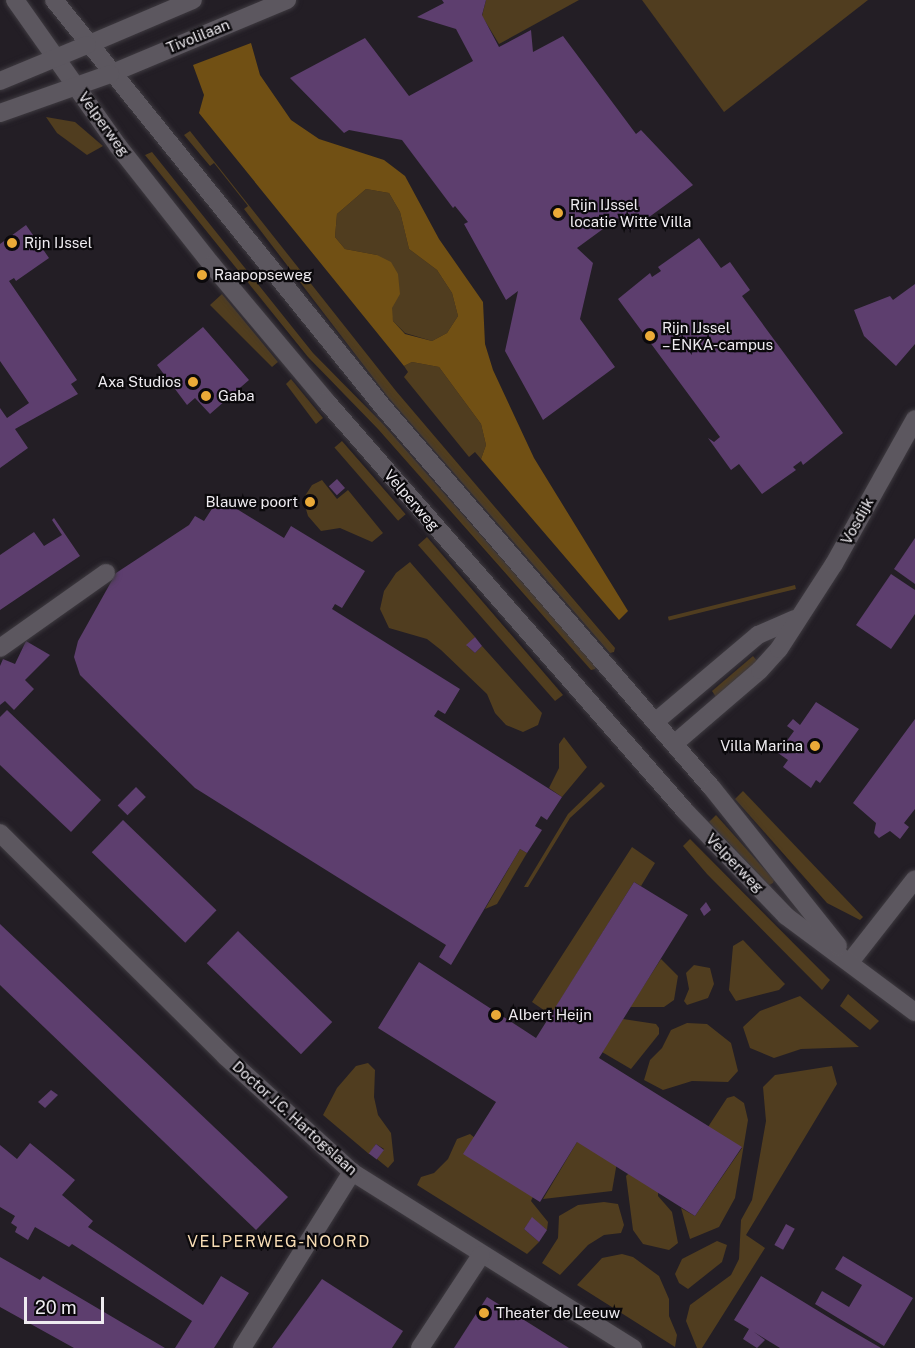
<!DOCTYPE html>
<html>
<head>
<meta charset="utf-8">
<style>
	body { margin:0 }
	#map { position:relative; width:915px; height:1348px; overflow:hidden; background:#231e25; font-family:"Public Sans",sans-serif }
	div>[style] { position:absolute }
	.green>* { inset:0; background:#503d1f; transform-origin:0 0 }
	.water>* { inset:0; background:#715014 }
	.building>* { inset:0; background:#5d3e6e; transform-origin:0 0 }
	.roads { filter:drop-shadow(0 0 2px #3e3a40) drop-shadow(0 0 2px #3e3a40) }
	.street>* { height:18px; margin:-9px; padding:0 9px; transform-origin:9px; border-radius:9px; background:#5c575f }
	.secondary>* { height:18px; margin:-9px; padding:0 9px; transform-origin:9px; border-radius:9px; background:#5c575f }
	.dots>* { width:16px; height:16px; translate:-50% -50%; box-sizing:border-box; border:3px solid #0b090c; border-radius:50% }
	span { translate:-50% -50%; white-space:nowrap; text-align:center; line-height:1.15; -webkit-text-stroke:4.5px #0b090c; paint-order:stroke }
	.street-label { font-size:15px; color:#eeebf0 }
	.poi-label { font-size:15px; color:#eeebf0 }
	.left { translate:0 -50%; text-align:left }
	.right { translate:-100% -50%; text-align:right }
	.neighbourhood-label { font-size:16px; color:#f8ddb5; letter-spacing:1.5px }
	.scale { position:absolute; left:24px; top:1297px; width:80px; height:27px; box-sizing:border-box; border:3px solid #eeebf0; border-top:0; padding-left:8px; font-size:18px; line-height:21px; white-space:nowrap; color:#eeebf0; -webkit-text-stroke:4px #0b090c; paint-order:stroke }
</style>
</head>
<body>
<div id="map">
	<div class="green">
		<div style="clip-path:polygon(486px 0,579px 0,499px 44px,482px 16px)"></div>
		<div style="clip-path:polygon(642px 0,868px 0,724px 112px)"></div>
		<div style="clip-path:polygon(46px 117px,75px 122px,103px 146px,87px 155px,57px 133px)"></div>
		<div style="clip-path:polygon(190px 131px,396px 391px,615px 648px,614px 652px,610px 653px,388px 397px,244px 209px,248px 206px,214px 163px,210px 166px,184px 135px)"></div>
		<div style="clip-path:polygon(152px 152px,313px 353px,383px 424px,596px 666px,595px 669px,591px 670px,378px 429px,308px 357px,145px 155px)"></div>
		<div style="clip-path:polygon(366px 189px,389px 193px,400px 212px,409px 249px,437px 270px,452px 293px,458px 316px,447px 333px,432px 341px,405px 333px,393px 321px,377px 255px,345px 249px,335px 237px,337px 214px)"></div>
		<div style="clip-path:polygon(222px 294px,278px 362px,272px 367px,210px 305px)"></div>
		<div style="clip-path:polygon(412px 362px,439px 367px,481px 424px,486px 445px,481px 459px,475px 452px,469px 457px,404px 377px,408px 372px,404px 366px)"></div>
		<div style="clip-path:polygon(291px 379px,323px 418px,316px 424px,286px 384px)"></div>
		<div style="left:342px;top:441px;width:97px;height:10px;rotate:49deg"></div>
		<div style="clip-path:polygon(322px 480px,337px 499px,348px 490px,383px 533px,372px 542px,340px 528px,321px 531px,308px 516px,303px 499px,312px 485px)"></div>
		<div style="clip-path:polygon(427px 537px,563px 695px,555px 701px,418px 545px)"></div>
		<div style="clip-path:polygon(410px 562px,475px 637px,467px 646px,475px 653px,482px 646px,542px 713px,538px 725px,523px 732px,506px 725px,495px 713px,487px 694px,441px 650px,427px 639px,389px 628px,380px 609px,384px 591px,396px 573px)"></div>
		<div style="left:795px;top:585px;width:4px;height:131px;rotate:76deg"></div>
		<div style="clip-path:polygon(753px 656px,759px 663px,716px 697px,712px 691px)"></div>
		<div style="clip-path:polygon(564px 737px,587px 767px,562px 797px,549px 788px,559px 768px,559px 744px)"></div>
		<div style="clip-path:polygon(601px 782px,605px 786px,570px 818px,528px 887px,524px 887px,568px 814px)"></div>
		<div style="clip-path:polygon(743px 791px,863px 917px,860px 920px,827px 903px,735px 799px)"></div>
		<div style="clip-path:polygon(716px 815px,774px 880px,773px 883px,769px 885px,709px 822px)"></div>
		<div style="clip-path:polygon(690px 839px,830px 980px,822px 990px,707px 874px,683px 846px)"></div>
		<div style="clip-path:polygon(632px 847px,655px 863px,641px 886px,634px 882px,551px 1015px,532px 1002px)"></div>
		<div style="clip-path:polygon(520px 849px,527px 853px,497px 904px,485px 909px)"></div>
		<div style="clip-path:polygon(743px 940px,785px 984px,779px 990px,736px 1001px,729px 990px,733px 946px)"></div>
		<div style="clip-path:polygon(661px 959px,678px 976px,674px 1000px,664px 1007px,630px 1007px)"></div>
		<div style="clip-path:polygon(694px 965px,710px 968px,714px 984px,708px 998px,687px 1005px,684px 1001px,689px 989px,686px 973px)"></div>
		<div style="clip-path:polygon(848px 994px,879px 1021px,870px 1030px,840px 1006px)"></div>
		<div style="clip-path:polygon(800px 996px,859px 1047px,801px 1049px,774px 1058px,750px 1048px,743px 1027px,760px 1011px)"></div>
		<div style="clip-path:polygon(623px 1019px,656px 1024px,659px 1028px,659px 1034px,631px 1069px,602px 1052px)"></div>
		<div style="clip-path:polygon(687px 1023px,707px 1024px,731px 1043px,738px 1071px,728px 1082px,692px 1081px,663px 1090px,644px 1080px,650px 1060px,662px 1048px,671px 1030px)"></div>
		<div style="clip-path:polygon(368px 1063px,375px 1070px,374px 1097px,378px 1115px,391px 1133px,394px 1161px,388px 1168px,377px 1159px,384px 1149px,376px 1144px,369px 1154px,323px 1115px,337px 1088px,356px 1066px)"></div>
		<div style="clip-path:polygon(832px 1066px,837px 1084px,746px 1235px,765px 1248px,702px 1348px,697px 1348px,686px 1321px,690px 1305px,731px 1275px,739px 1259px,741px 1220px,752px 1200px,766px 1121px,763px 1087px,775px 1075px)"></div>
		<div style="clip-path:polygon(734px 1096px,744px 1103px,748px 1120px,735px 1198px,719px 1227px,690px 1239px,681px 1208px,695px 1216px,742px 1148px,708px 1127px,727px 1098px)"></div>
		<div style="clip-path:polygon(597px 1127px,617px 1162px,612px 1191px,543px 1199px,577px 1142px)"></div>
		<div style="clip-path:polygon(470px 1134px,537px 1188px,531px 1201px,548px 1222px,547px 1230px,532px 1218px,524px 1229px,539px 1242px,527px 1254px,417px 1185px,421px 1177px,434px 1173px,448px 1159px,457px 1139px)"></div>
		<div style="clip-path:polygon(643px 1160px,658px 1170px,658px 1196px,672px 1212px,678px 1243px,669px 1250px,643px 1244px,633px 1230px,626px 1176px)"></div>
		<div style="clip-path:polygon(604px 1202px,618px 1204px,624px 1225px,621px 1233px,604px 1235px,588px 1245px,560px 1275px,542px 1263px,558px 1238px,559px 1216px,578px 1205px)"></div>
		<div style="clip-path:polygon(717px 1241px,727px 1245px,722px 1262px,688px 1289px,679px 1283px,675px 1274px,682px 1259px)"></div>
		<div style="clip-path:polygon(622px 1254px,633px 1257px,659px 1276px,669px 1299px,669px 1316px,677px 1335px,675px 1347px,577px 1285px,602px 1258px)"></div>
	</div>
	<div class="water">
		<div style="clip-path:polygon(evenodd,251px 43px,260px 75px,291px 120px,319px 139px,384px 160px,405px 176px,439px 239px,483px 302px,485px 344px,493px 370px,534px 458px,628px 611px,619px 620px,481px 459px,486px 445px,481px 424px,439px 367px,412px 362px,404px 366px,199px 113px,204px 95px,193px 65px,251px 43px,366px 189px,389px 193px,400px 212px,409px 249px,437px 270px,452px 293px,458px 316px,447px 333px,432px 341px,405px 334px,393px 321px,392px 308px,400px 294px,398px 274px,391px 262px,377px 255px,345px 249px,335px 237px,337px 214px,366px 189px)"></div>
	</div>
	<div class="building">
		<div style="clip-path:polygon(442px 0,486px 0,482px 15px,499px 47px,531px 30px,533px 52px,563px 36px,636px 134px,641px 130px,693px 185px,630px 231px,618px 218px,577px 248px,593px 263px,580px 319px,615px 367px,543px 420px,505px 351px,518px 291px,506px 300px,464px 224px,468px 222px,455px 206px,453px 208px,402px 140px,349px 130px,344px 133px,290px 78px,365px 38px,409px 96px,473px 61px,456px 29px,417px 17px,444px 3px)"></div>
		<div style="clip-path:polygon(26px 225px,49px 258px,16px 281px,14px 278px,9px 281px,77px 380px,71px 384px,78px 394px,15px 429px,28px 448px,0 468px,0 408px,7px 418px,29px 403px,0 361px,0 244px)"></div>
		<div style="clip-path:polygon(699px 238px,721px 268px,730px 262px,750px 290px,742px 296px,843px 433px,803px 465px,801px 461px,793px 467px,796px 470px,762px 494px,739px 464px,731px 470px,708px 438px,714px 442px,720px 437px,618px 299px,650px 273px,652px 277px,661px 271px,658px 267px)"></div>
		<div style="clip-path:polygon(915px 284px,915px 344px,896px 366px,864px 336px,854px 310px,890px 296px,893px 300px)"></div>
		<div style="clip-path:polygon(203px 327px,249px 380px,210px 414px,195px 398px,187px 405px,157px 365px)"></div>
		<div style="left:337px;top:479px;width:12px;height:11px;rotate:48deg"></div>
		<div style="clip-path:polygon(219px 498px,284px 538px,291px 526px,365px 571px,342px 608px,335px 604px,332px 609px,460px 689px,445px 714px,438px 710px,434px 716px,562px 797px,547px 820px,541px 816px,535px 826px,542px 830px,527px 853px,520px 849px,451px 965px,439px 957px,446px 945px,195px 788px,80px 675px,74px 657px,78px 641px,116px 573px,189px 525px,195px 516px,204px 521px)"></div>
		<div style="clip-path:polygon(54px 518px,80px 556px,0 610px,0 555px,34px 532px,44px 546px,62px 535px,52px 520px)"></div>
		<div style="clip-path:polygon(915px 538px,915px 584px,894px 569px)"></div>
		<div style="clip-path:polygon(891px 574px,915px 590px,915px 614px,891px 649px,856px 625px)"></div>
		<div style="clip-path:polygon(475px 637px,482px 646px,475px 653px,466px 645px)"></div>
		<div style="clip-path:polygon(26px 641px,50px 655px,25px 680px,34px 689px,14px 710px,5px 701px,0 705px,0 666px,3px 659px,15px 664px)"></div>
		<div style="clip-path:polygon(816px 702px,859px 729px,820px 783px,816px 780px,811px 788px,783px 767px,788px 760px,778px 753px,794px 731px,787px 726px,793px 719px,800px 725px)"></div>
		<div style="clip-path:polygon(7px 710px,101px 800px,71px 832px,0 765px,0 717px)"></div>
		<div style="clip-path:polygon(915px 719px,915px 809px,904px 823px,909px 827px,900px 839px,890px 831px,879px 838px,874px 833px,876px 823px,853px 803px)"></div>
		<div style="left:136px;top:787px;width:14px;height:26px;rotate:45deg"></div>
		<div style="left:123px;top:820px;width:130px;height:45px;rotate:44deg"></div>
		<div style="clip-path:polygon(634px 882px,688px 915px,599px 1058px,742px 1147px,695px 1216px,577px 1142px,540px 1202px,463px 1154px,496px 1102px,378px 1028px,419px 962px,536px 1038px)"></div>
		<div style="clip-path:polygon(706px 902px,711px 910px,704px 916px,700px 909px)"></div>
		<div style="clip-path:polygon(0 924px,288px 1197px,256px 1230px,0 985px)"></div>
		<div style="left:238px;top:931px;width:131px;height:45px;rotate:44deg"></div>
		<div style="clip-path:polygon(51px 1090px,58px 1095px,45px 1108px,38px 1102px)"></div>
		<div style="clip-path:polygon(30px 1143px,75px 1180px,62px 1195px,93px 1221px,88px 1227px,203px 1305px,221px 1276px,249px 1293px,214px 1348px,175px 1348px,192px 1321px,72px 1244px,69px 1247px,35px 1227px,28px 1240px,15px 1232px,17px 1227px,11px 1223px,15px 1216px,0 1207px,0 1145px,17px 1159px)"></div>
		<div style="left:376px;top:1144px;width:10px;height:12px;rotate:37deg"></div>
		<div style="clip-path:polygon(532px 1217px,547px 1230px,539px 1242px,524px 1229px)"></div>
		<div style="left:786px;top:1224px;width:10px;height:24px;rotate:29deg"></div>
		<div style="clip-path:polygon(843px 1256px,913px 1298px,884px 1346px,815px 1304px,822px 1291px,849px 1307px,862px 1285px,835px 1269px)"></div>
		<div style="clip-path:polygon(0 1257px,40px 1280px,43px 1276px,165px 1348px,74px 1348px,0 1307px)"></div>
		<div style="clip-path:polygon(761px 1276px,838px 1323px,881px 1348px,780px 1348px,754px 1332px,765px 1340px,757px 1348px,743px 1339px,749px 1329px,734px 1320px)"></div>
		<div style="clip-path:polygon(322px 1279px,403px 1331px,392px 1348px,272px 1348px)"></div>
		<div style="clip-path:polygon(487px 1297px,569px 1348px,454px 1348px)"></div>
	</div>
	<div class="roads">
		<div class="street">
			<div style="left:87px;top:45px;width:115px;rotate:-23deg"></div>
			<div style="left:110px;top:74px;width:192px;rotate:-22.7deg"></div>
			<div style="left:0;top:648px;width:130px;rotate:-35.3deg"></div>
			<div style="left:655px;top:722px;width:135px;rotate:-40.2deg"></div>
			<div style="left:758px;top:635px;width:40px;rotate:-23.4deg"></div>
			<div style="left:674px;top:744px;width:113px;rotate:-40.7deg"></div>
			<div style="left:760px;top:670px;width:28px;rotate:-48deg"></div>
			<div style="left:779px;top:649px;width:101px;rotate:-57.1deg"></div>
			<div style="left:834px;top:564px;width:166px;rotate:-60.8deg"></div>
			<div style="left:0;top:833px;width:317px;rotate:44.7deg"></div>
			<div style="left:225px;top:1056px;width:172px;rotate:42.4deg"></div>
			<div style="left:352px;top:1172px;width:332px;rotate:32.1deg"></div>
			<div style="left:850px;top:962px;width:105px;rotate:-51.9deg"></div>
			<div style="left:242px;top:1348px;width:208px;rotate:-58deg"></div>
			<div style="left:420px;top:1348px;width:111px;rotate:-56.7deg"></div>
		</div>
		<div class="secondary">
			<div style="left:15px;top:0;width:179px;rotate:54.8deg"></div>
			<div style="left:118px;top:146px;width:152px;rotate:51.7deg"></div>
			<div style="left:212px;top:265px;width:177px;rotate:50deg"></div>
			<div style="left:326px;top:401px;width:546px;rotate:48.78deg"></div>
			<div style="left:686px;top:812px;width:144px;rotate:46.1deg"></div>
			<div style="left:786px;top:916px;width:161px;rotate:36.7deg"></div>
			<div style="left:54px;top:0;width:523px;rotate:51.05deg"></div>
			<div style="left:383px;top:407px;width:503px;rotate:49.19deg"></div>
			<div style="left:712px;top:788px;width:202px;rotate:51.4deg"></div>
			<div style="left:0;top:81px;width:94px;rotate:-22.5deg"></div>
			<div style="left:0;top:113px;width:117px;rotate:-19.5deg"></div>
		</div>
	</div>
	<div class="dots">
		<div style="left:558px;top:213px;background:#eaaa38"></div>
		<div style="left:12px;top:243px;background:#eaaa38"></div>
		<div style="left:202px;top:275px;background:#eaaa38"></div>
		<div style="left:650px;top:336px;background:#eaaa38"></div>
		<div style="left:193px;top:382px;background:#eaaa38"></div>
		<div style="left:206px;top:396px;background:#eaaa38"></div>
		<div style="left:310px;top:502px;background:#eaaa38"></div>
		<div style="left:815px;top:746px;background:#eaaa38"></div>
		<div style="left:496px;top:1015px;background:#eaaa38"></div>
		<div style="left:484px;top:1313px;background:#eaaa38"></div>
	</div>
	<div class="street-label">
		<span style="left:198px;top:36px;rotate:-22deg">Tivolilaan</span>
		<span style="left:104px;top:124px;rotate:54deg">Velperweg</span>
		<span style="left:412px;top:500px;rotate:49deg">Velperweg</span>
		<span style="left:857px;top:521px;rotate:-61deg">Vosdijk</span>
		<span style="left:735px;top:863px;rotate:46deg">Velperweg</span>
		<span style="left:295px;top:1118px;rotate:42deg">Doctor J.C. Hartogslaan</span>
	</div>
	<div class="poi-label">
		<span class="left" style="left:570px;top:213px">Rijn IJssel<br>locatie Witte Villa</span>
		<span class="left" style="left:24px;top:243px">Rijn IJssel</span>
		<span class="left" style="left:214px;top:275px">Raapopseweg</span>
		<span class="left" style="left:662px;top:336px">Rijn IJssel<br>– ENKA-campus</span>
		<span class="right" style="left:181px;top:382px">Axa Studios</span>
		<span class="left" style="left:218px;top:396px">Gaba</span>
		<span class="right" style="left:298px;top:502px">Blauwe poort</span>
		<span class="right" style="left:803px;top:746px">Villa Marina</span>
		<span class="left" style="left:508px;top:1015px">Albert Heijn</span>
		<span class="left" style="left:496px;top:1313px">Theater de Leeuw</span>
	</div>
	<div class="neighbourhood-label">
		<span style="left:279px;top:1242px">VELPERWEG-NOORD</span>
	</div>
	<div class="scale">20 m</div>
</div>
</body>
</html>
